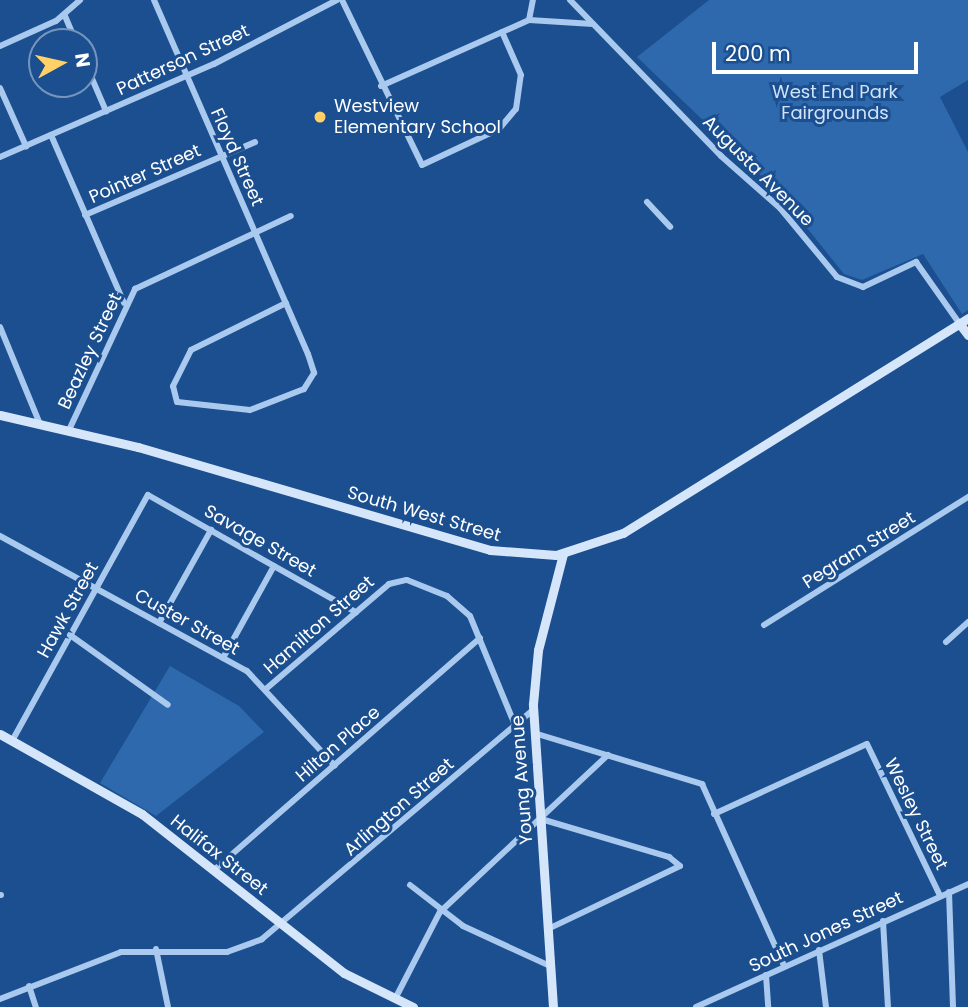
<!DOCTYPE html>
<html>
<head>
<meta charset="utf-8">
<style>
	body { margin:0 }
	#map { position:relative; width:968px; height:1007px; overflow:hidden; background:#1b4f8f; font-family:Poppins,sans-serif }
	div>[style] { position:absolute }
	.green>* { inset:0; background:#2e69ad }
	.street>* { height:6px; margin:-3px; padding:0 3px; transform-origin:3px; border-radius:3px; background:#a9c9ee }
	.secondary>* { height:9px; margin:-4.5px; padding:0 4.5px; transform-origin:4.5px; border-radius:4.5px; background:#d6e6fa }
	.dots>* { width:19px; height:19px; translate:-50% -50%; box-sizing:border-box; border:4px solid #1b4f8f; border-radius:50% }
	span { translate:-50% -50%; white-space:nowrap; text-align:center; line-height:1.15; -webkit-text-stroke:6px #1b4f8f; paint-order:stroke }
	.street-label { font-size:18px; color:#fff }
	.park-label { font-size:18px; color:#cfe3fa }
	.poi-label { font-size:18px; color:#fff }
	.left { translate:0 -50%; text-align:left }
	.north { position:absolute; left:28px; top:28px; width:70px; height:70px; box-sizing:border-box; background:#1b4f8f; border:2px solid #7695bc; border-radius:50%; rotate:82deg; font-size:19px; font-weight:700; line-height:28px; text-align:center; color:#fff }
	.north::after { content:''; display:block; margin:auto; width:24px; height:32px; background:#ffd166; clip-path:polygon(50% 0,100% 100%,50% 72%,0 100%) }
	.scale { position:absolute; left:712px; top:42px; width:206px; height:32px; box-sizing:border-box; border:4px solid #fff; border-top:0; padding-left:9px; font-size:21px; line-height:24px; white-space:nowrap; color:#fff; -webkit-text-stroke:5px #1b4f8f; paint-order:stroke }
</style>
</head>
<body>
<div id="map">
	<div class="green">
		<div style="clip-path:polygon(709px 0,968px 0,968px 80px,940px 97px,968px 152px,968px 310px,962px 314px,923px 254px,862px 280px,844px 274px,779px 193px,637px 57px)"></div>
		<div style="clip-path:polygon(170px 666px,239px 706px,264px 732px,156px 816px,100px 783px)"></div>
	</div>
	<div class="street">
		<div style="left:154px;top:0;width:386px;rotate:66.5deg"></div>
		<div style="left:308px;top:354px;width:20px;rotate:72deg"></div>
		<div style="left:314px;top:373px;width:19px;rotate:122deg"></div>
		<div style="left:304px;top:389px;width:58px;rotate:158.7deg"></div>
		<div style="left:250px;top:410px;width:73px;rotate:-173.7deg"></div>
		<div style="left:177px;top:402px;width:16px;rotate:-104deg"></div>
		<div style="left:173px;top:386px;width:40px;rotate:-63.4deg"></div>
		<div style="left:191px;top:350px;width:106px;rotate:-26.3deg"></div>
		<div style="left:342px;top:0;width:183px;rotate:64.1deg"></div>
		<div style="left:422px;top:165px;width:85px;rotate:-25.1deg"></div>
		<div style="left:499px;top:129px;width:26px;rotate:-50deg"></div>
		<div style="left:516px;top:109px;width:34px;rotate:-82deg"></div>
		<div style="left:521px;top:75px;width:47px;rotate:-113.8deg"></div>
		<div style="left:570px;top:0;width:217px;rotate:45.9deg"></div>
		<div style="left:721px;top:156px;width:79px;rotate:41.4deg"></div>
		<div style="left:780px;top:208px;width:89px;rotate:50.4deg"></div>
		<div style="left:837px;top:277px;width:28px;rotate:21deg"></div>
		<div style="left:863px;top:287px;width:59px;rotate:-25.3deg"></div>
		<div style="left:916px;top:262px;width:75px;rotate:54.8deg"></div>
		<div style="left:65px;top:16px;width:28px;rotate:67deg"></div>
		<div style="left:529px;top:20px;width:20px;rotate:-79deg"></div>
		<div style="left:0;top:46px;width:61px;rotate:-24.1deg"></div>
		<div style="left:56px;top:21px;width:32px;rotate:-41deg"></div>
		<div style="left:84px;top:60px;width:56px;rotate:66.7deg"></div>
		<div style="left:381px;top:86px;width:162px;rotate:-24deg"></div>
		<div style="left:529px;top:20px;width:64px;rotate:3.6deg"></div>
		<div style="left:0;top:88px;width:64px;rotate:65.9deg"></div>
		<div style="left:51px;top:135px;width:183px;rotate:66.5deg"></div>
		<div style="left:0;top:157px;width:233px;rotate:-23.5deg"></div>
		<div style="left:214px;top:64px;width:139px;rotate:-27.5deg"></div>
		<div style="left:647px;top:202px;width:34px;rotate:47deg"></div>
		<div style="left:85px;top:215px;width:185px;rotate:-23.2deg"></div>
		<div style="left:0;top:327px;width:105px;rotate:67.6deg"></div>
		<div style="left:69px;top:430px;width:156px;rotate:-64.9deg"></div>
		<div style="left:135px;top:289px;width:172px;rotate:-25.1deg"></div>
		<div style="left:0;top:536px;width:281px;rotate:28.7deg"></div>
		<div style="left:247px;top:671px;width:129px;rotate:47.2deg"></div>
		<div style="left:159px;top:623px;width:107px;rotate:-60.8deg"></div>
		<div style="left:764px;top:625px;width:241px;rotate:-32.1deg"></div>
		<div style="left:70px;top:635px;width:120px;rotate:35.5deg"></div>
		<div style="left:946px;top:642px;width:30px;rotate:-42deg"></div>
		<div style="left:223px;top:658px;width:105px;rotate:-61deg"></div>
		<div style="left:267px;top:688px;width:160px;rotate:-40.4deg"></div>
		<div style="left:389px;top:584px;width:18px;rotate:-13deg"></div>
		<div style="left:407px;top:580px;width:43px;rotate:21.8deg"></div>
		<div style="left:447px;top:596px;width:30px;rotate:41deg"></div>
		<div style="left:470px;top:616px;width:118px;rotate:67.6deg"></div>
		<div style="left:534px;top:733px;width:176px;rotate:16.9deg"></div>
		<div style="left:702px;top:784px;width:200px;rotate:65.7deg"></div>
		<div style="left:12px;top:741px;width:281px;rotate:-61.1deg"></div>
		<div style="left:148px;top:495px;width:239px;rotate:29.4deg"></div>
		<div style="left:714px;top:814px;width:168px;rotate:-24.6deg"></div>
		<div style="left:867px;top:744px;width:169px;rotate:64.3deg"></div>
		<div style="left:541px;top:819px;width:134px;rotate:16.5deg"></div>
		<div style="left:669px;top:857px;width:14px;rotate:39deg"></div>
		<div style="left:680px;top:866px;width:146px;rotate:154.5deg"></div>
		<div style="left:214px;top:870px;width:353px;rotate:-41.1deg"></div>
		<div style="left:410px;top:885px;width:67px;rotate:37.7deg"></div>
		<div style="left:463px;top:926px;width:96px;rotate:24.7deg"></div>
		<div style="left:949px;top:892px;width:115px;rotate:88deg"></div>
		<div style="left:0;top:895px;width:1px"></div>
		<div style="left:883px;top:921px;width:86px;rotate:86.7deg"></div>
		<div style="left:156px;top:949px;width:59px;rotate:78.3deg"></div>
		<div style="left:819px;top:950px;width:57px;rotate:83deg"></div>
		<div style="left:766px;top:975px;width:32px;rotate:86deg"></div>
		<div style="left:29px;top:986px;width:22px;rotate:72deg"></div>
		<div style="left:0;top:999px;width:130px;rotate:-21.2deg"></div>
		<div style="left:121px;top:952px;width:106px"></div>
		<div style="left:227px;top:952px;width:37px;rotate:-20deg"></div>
		<div style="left:262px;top:939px;width:355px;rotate:-40.2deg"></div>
		<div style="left:395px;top:999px;width:98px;rotate:-62.7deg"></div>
		<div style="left:440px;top:912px;width:230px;rotate:-43.1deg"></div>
		<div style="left:696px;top:1007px;width:299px;rotate:-24.3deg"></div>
	</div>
	<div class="secondary">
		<div style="left:959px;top:323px;width:15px;rotate:53deg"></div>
		<div style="left:0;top:415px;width:142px;rotate:13.1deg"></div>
		<div style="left:138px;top:447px;width:367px;rotate:16.3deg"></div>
		<div style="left:490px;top:550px;width:66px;rotate:4.3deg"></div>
		<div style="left:556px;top:555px;width:71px;rotate:-18.2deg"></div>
		<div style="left:623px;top:533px;width:407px;rotate:-31.9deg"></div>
		<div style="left:0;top:734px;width:163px;rotate:29.4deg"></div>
		<div style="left:142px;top:814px;width:257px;rotate:38.2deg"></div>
		<div style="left:344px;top:973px;width:77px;rotate:26.2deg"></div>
		<div style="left:553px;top:1007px;width:304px;rotate:-93.8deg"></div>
		<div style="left:533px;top:704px;width:54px;rotate:-84.7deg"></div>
		<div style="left:538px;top:650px;width:99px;rotate:-75.4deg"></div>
	</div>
	<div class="dots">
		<div style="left:320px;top:117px;background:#ffd166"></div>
	</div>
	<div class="street-label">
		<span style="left:183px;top:60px;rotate:-25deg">Patterson Street</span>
		<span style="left:237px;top:157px;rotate:66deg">Floyd Street</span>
		<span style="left:758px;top:171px;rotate:45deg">Augusta Avenue</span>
		<span style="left:145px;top:174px;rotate:-24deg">Pointer Street</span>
		<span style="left:90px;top:351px;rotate:-65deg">Beazley Street</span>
		<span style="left:424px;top:514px;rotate:16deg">South West Street</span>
		<span style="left:260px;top:541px;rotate:30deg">Savage Street</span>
		<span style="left:859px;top:550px;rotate:-32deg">Pegram Street</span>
		<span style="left:68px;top:610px;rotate:-61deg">Hawk Street</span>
		<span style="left:187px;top:622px;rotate:29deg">Custer Street</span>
		<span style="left:319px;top:625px;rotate:-41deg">Hamilton Street</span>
		<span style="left:338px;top:744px;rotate:-41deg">Hilton Place</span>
		<span style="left:522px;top:780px;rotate:-94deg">Young Avenue</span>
		<span style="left:399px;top:807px;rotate:-41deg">Arlington Street</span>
		<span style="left:916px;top:814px;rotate:64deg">Wesley Street</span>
		<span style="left:219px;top:855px;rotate:38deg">Halifax Street</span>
		<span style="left:826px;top:932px;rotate:-25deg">South Jones Street</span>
	</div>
	<div class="park-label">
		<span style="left:835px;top:103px">West End Park<br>Fairgrounds</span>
	</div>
	<div class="poi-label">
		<span class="left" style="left:334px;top:117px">Westview<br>Elementary School</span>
	</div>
	<div class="north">N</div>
	<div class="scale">200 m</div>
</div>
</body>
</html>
